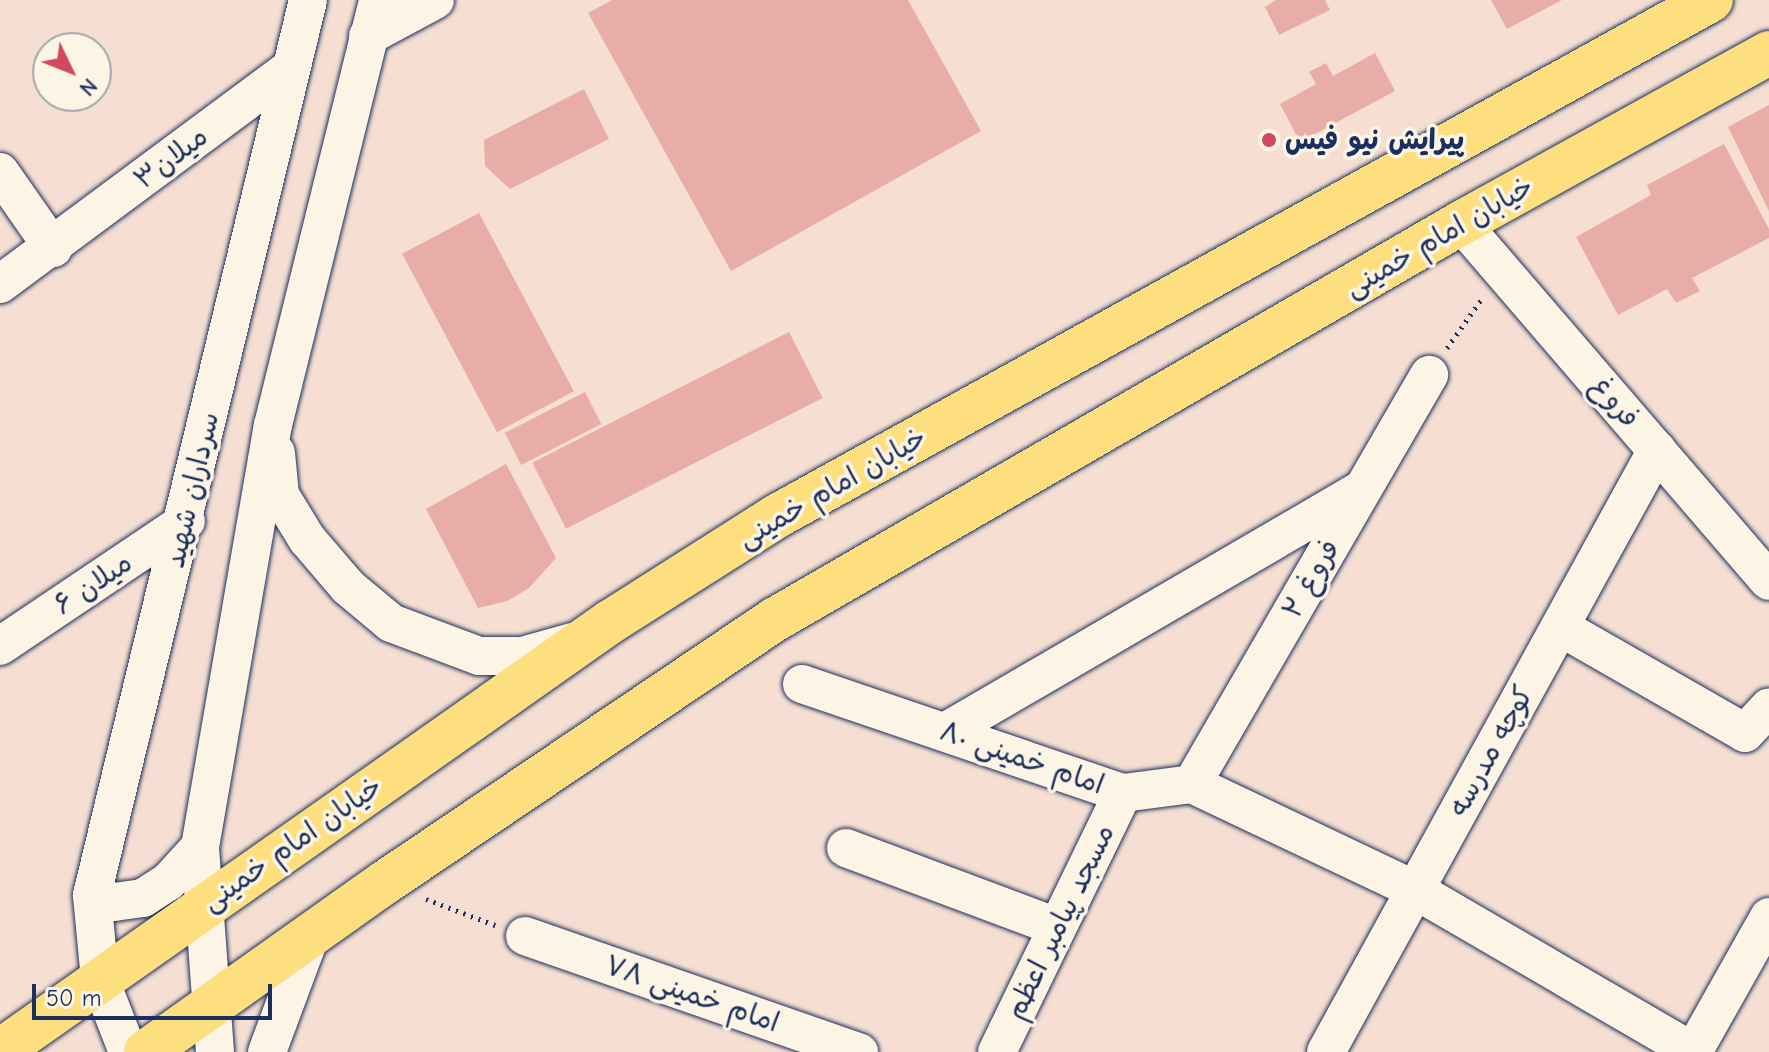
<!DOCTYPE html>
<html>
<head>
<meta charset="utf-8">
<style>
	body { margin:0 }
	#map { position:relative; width:1769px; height:1052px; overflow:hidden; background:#f6dfd2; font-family:"Comic Neue","Playpen Sans Arabic",sans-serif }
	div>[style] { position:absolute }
	.building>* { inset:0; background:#e8ada7; transform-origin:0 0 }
	.path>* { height:5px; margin-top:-2.5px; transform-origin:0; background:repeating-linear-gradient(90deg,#1b2f5e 0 2px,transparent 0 8px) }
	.roads { filter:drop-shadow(0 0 2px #1b2f5e) drop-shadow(0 0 2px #1b2f5e) }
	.minor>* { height:38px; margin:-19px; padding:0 19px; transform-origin:19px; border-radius:19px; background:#fcf5e5 }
	.major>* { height:44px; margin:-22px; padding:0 22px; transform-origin:22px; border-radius:22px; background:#fedf80 }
	.dots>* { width:22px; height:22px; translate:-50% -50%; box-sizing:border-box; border:4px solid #fcf5e5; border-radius:50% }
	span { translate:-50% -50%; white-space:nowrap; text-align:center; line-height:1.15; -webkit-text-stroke:7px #fcf5e5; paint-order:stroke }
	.poi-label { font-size:28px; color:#1b2f5e; font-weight:700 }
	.left { translate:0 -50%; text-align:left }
	.street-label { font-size:28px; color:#1b2f5e }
	.north { position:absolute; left:32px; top:32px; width:80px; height:80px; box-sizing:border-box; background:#fcf5e5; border:2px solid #a2a6af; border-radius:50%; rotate:133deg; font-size:22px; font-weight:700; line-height:32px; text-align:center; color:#1b2f5e }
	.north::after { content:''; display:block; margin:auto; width:28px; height:36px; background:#d1495b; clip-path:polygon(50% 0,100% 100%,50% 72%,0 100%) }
	.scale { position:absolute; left:32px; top:984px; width:240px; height:36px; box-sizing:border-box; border:4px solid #1b2f5e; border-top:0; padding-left:10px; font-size:24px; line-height:28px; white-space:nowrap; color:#1b2f5e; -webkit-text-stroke:6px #fcf5e5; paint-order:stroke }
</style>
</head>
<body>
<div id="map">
	<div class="building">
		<div style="clip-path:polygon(612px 0,908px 0,981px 131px,731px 271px,588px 13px)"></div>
		<div style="clip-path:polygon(1276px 0,1325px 0,1330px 10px,1279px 35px,1265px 7px)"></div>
		<div style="clip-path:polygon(1491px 0,1562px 0,1507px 29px)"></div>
		<div style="clip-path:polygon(1375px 53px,1395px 91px,1300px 142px,1280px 104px,1316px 84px,1309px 72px,1326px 63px,1333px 76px)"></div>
		<div style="clip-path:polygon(584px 89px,609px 139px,510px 189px,485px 166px,484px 140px)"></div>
		<div style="clip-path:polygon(1769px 105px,1769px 211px,1728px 127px)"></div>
		<div style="clip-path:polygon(1724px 144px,1769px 229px,1769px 238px,1692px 278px,1700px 291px,1676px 303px,1667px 289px,1618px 315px,1576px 237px,1651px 195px,1647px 185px)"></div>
		<div style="left:479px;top:213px;width:202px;height:87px;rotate:62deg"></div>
		<div style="left:789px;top:332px;width:74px;height:288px;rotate:63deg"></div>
		<div style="left:585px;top:392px;width:36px;height:90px;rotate:63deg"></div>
		<div style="clip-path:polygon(506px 464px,556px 558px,529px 588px,507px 601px,478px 608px,426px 509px)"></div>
	</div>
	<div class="path">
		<div style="left:1447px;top:348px;width:62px;rotate:-54.8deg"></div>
		<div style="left:426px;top:899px;width:74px;rotate:20.6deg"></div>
	</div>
	<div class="roads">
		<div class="minor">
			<div style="left:368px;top:36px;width:76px;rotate:-28.2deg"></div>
			<div style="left:0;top:172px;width:93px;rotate:55.1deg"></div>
			<div style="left:1461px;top:223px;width:472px;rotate:49.3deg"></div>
			<div style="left:0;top:284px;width:361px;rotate:-36.6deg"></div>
			<div style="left:276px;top:453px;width:42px;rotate:84.6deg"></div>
			<div style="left:280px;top:495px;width:52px;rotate:58.5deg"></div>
			<div style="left:307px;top:539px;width:63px;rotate:49.5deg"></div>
			<div style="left:348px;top:587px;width:56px;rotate:39.9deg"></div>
			<div style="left:391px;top:623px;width:94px;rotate:20.6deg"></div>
			<div style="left:479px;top:656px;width:43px"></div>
			<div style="left:522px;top:656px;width:52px;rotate:-15.6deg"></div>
			<div style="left:1560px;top:627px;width:213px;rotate:29.8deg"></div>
			<div style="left:1745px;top:733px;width:35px;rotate:-47deg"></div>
			<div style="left:0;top:646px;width:224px;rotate:-33.9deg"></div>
			<div style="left:802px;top:684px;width:339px;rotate:18.8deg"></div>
			<div style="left:1123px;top:793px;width:70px;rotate:-7.4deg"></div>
			<div style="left:1192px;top:784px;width:247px;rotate:25.4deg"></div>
			<div style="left:1415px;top:890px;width:322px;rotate:30.2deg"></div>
			<div style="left:945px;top:732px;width:483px;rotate:-30.2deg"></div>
			<div style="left:1192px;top:784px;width:473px;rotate:-59.9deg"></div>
			<div style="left:846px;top:848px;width:225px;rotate:20.5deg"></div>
			<div style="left:92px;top:895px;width:23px;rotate:18deg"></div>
			<div style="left:114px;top:902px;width:29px;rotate:-8deg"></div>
			<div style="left:143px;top:898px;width:30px;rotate:-33deg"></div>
			<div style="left:168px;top:882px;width:47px;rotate:-47.6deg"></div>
			<div style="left:525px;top:936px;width:354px;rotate:19.2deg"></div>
			<div style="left:128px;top:1052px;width:77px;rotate:-111.3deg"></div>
			<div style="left:100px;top:980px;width:85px;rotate:-95.4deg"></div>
			<div style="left:92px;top:895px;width:921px;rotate:-76.43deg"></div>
			<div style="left:215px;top:1052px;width:206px;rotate:-94.2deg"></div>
			<div style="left:200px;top:847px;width:428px;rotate:-80.2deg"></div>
			<div style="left:273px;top:425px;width:438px;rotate:-76.1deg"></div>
			<div style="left:267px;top:1052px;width:126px;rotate:-69.6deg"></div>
			<div style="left:997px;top:1052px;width:288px;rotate:-64.1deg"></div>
			<div style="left:1326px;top:1052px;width:687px;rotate:-61.2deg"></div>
			<div style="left:1693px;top:1052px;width:155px;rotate:-60.6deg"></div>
		</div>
		<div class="major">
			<div style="left:0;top:1051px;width:746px;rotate:-35.12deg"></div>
			<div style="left:610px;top:622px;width:198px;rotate:-32.4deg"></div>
			<div style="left:777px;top:516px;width:1067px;rotate:-28.92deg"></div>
			<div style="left:146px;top:1052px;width:292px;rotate:-35.4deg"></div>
			<div style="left:384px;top:883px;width:470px;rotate:-34deg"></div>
			<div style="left:774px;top:620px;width:793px;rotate:-30.02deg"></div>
			<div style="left:1461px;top:223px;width:352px;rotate:-28.9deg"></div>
		</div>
	</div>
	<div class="dots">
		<div style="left:1269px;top:140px;background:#d1495b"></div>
	</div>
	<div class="poi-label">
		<span class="left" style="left:1285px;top:140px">پیرایش نیو فیس</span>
	</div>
	<div class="street-label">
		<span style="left:171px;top:158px;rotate:-37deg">میلان۳</span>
		<span style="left:1439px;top:237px;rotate:-30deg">خیابان امام خمینی</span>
		<span style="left:1615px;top:402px;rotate:49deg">فروغ</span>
		<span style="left:832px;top:488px;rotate:-30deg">خیابان امام خمینی</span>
		<span style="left:192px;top:490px;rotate:-77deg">سرداران شهید</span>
		<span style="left:1311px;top:579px;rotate:-60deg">فروغ ۲</span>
		<span style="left:93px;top:584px;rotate:-34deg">میلان ۶</span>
		<span style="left:1491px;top:751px;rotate:-61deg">کوچه مدرسه</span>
		<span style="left:1022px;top:758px;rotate:19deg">امام خمینی ۸۰</span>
		<span style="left:292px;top:844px;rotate:-35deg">خیابان امام خمینی</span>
		<span style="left:1060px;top:922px;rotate:-64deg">مسجد پیامبر اعظم</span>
		<span style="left:692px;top:994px;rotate:19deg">امام خمینی ۷۸</span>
	</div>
	<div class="north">N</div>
	<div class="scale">50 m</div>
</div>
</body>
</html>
